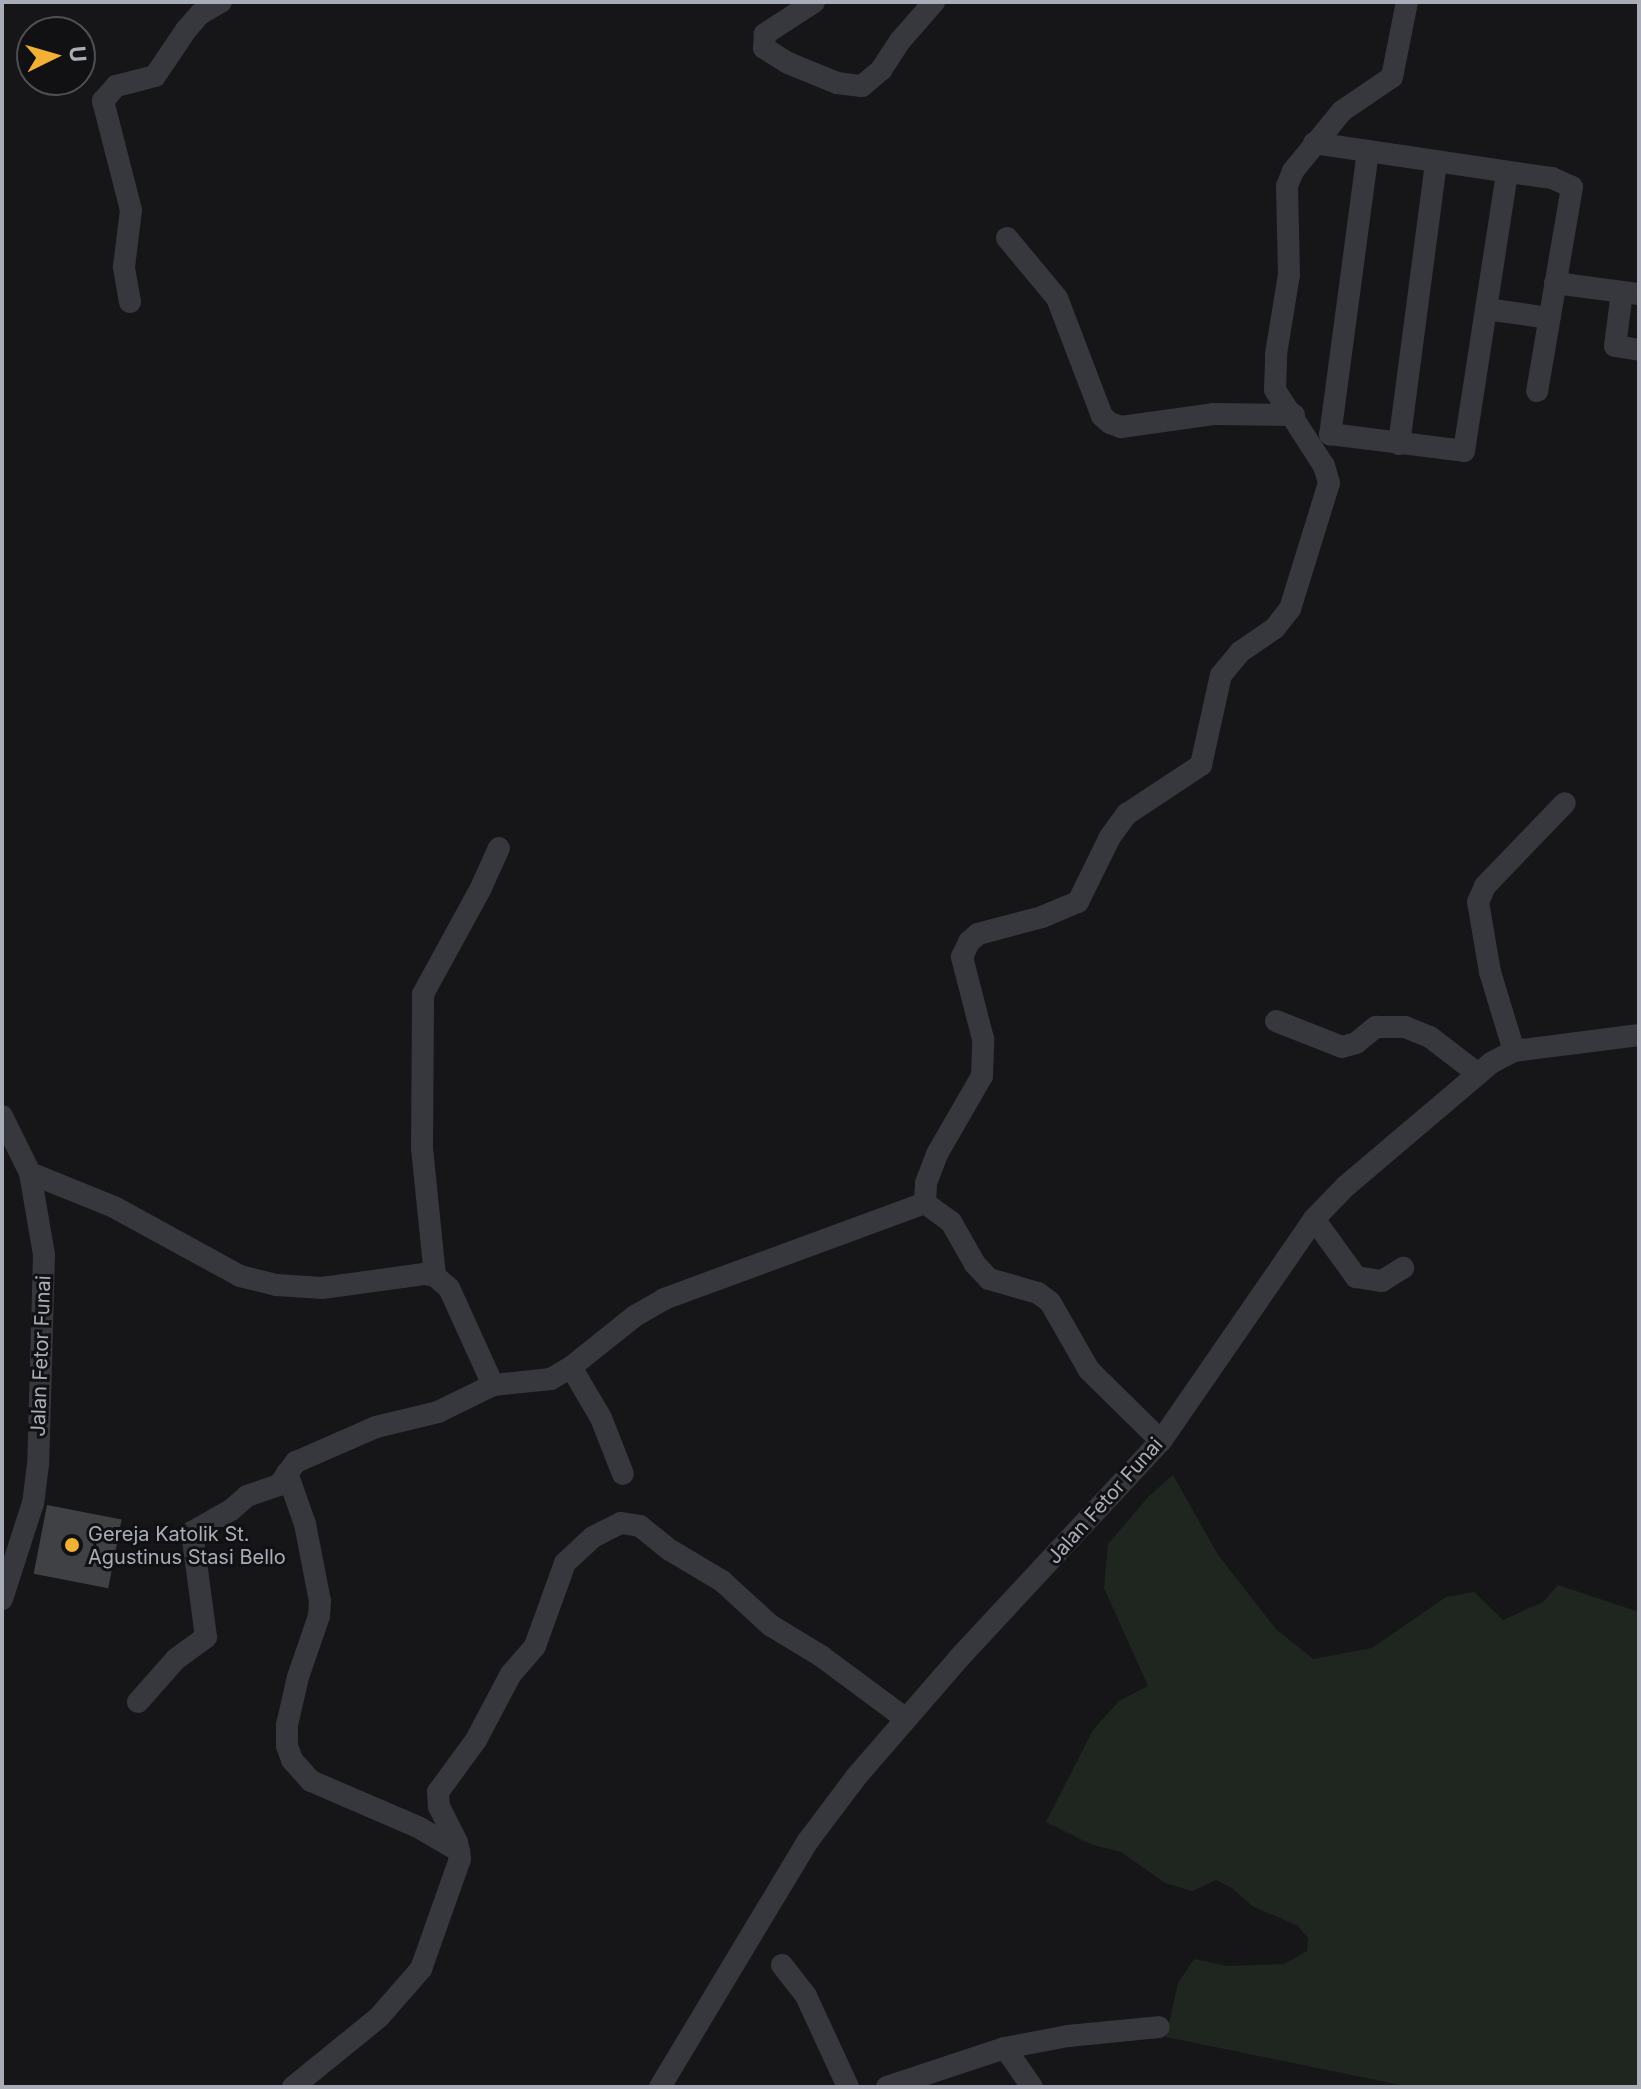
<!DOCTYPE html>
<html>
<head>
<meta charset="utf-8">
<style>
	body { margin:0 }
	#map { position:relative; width:1641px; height:2089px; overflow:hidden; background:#161618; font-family:Inter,sans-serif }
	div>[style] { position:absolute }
	.green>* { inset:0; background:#1e261f }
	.building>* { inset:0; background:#404145; transform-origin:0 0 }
	.minor>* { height:22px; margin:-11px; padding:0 11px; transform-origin:11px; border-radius:11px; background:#37383d }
	.dots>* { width:22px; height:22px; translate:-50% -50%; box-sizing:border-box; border:4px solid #111113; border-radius:50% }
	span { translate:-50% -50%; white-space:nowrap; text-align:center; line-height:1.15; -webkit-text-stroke:6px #111113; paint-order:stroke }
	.street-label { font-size:20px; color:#a8adb8 }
	.poi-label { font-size:20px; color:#a8adb8 }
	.left { translate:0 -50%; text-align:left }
	.frame { position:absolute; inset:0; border:4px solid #a8adb8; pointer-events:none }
	.north { position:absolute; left:16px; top:16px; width:80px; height:80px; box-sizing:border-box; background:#111113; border:2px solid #4d4f55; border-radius:50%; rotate:85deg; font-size:22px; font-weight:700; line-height:32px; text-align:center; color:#a8adb8 }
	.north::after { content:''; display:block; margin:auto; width:28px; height:36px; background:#f2b134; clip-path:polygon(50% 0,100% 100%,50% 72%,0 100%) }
</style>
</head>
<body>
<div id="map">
	<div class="green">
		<div style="clip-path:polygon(1173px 1475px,1218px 1555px,1276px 1629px,1313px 1659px,1372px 1648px,1446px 1597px,1474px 1592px,1503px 1620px,1543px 1602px,1558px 1585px,1639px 1612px,1639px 2087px,1410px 2087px,1166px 2037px,1178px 1983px,1194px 1959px,1227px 1966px,1284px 1964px,1307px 1951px,1308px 1938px,1298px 1926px,1252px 1906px,1232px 1888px,1216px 1880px,1192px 1891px,1165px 1883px,1121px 1852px,1090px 1844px,1046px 1822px,1093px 1730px,1119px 1701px,1148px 1686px,1104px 1588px,1108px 1544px,1149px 1496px)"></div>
	</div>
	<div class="building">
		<div style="left:47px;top:1505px;width:76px;height:70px;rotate:11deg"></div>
	</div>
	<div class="minor">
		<div style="left:814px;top:2px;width:59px;rotate:146.9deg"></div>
		<div style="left:765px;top:34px;width:14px;rotate:94deg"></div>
		<div style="left:764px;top:48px;width:28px;rotate:32deg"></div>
		<div style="left:788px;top:63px;width:53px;rotate:22.2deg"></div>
		<div style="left:837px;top:83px;width:25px;rotate:7deg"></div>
		<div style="left:862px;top:86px;width:25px;rotate:-40deg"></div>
		<div style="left:881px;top:70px;width:35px;rotate:-57deg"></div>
		<div style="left:900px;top:41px;width:52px;rotate:-48.9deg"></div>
		<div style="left:1314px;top:143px;width:241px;rotate:8.4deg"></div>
		<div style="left:1552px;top:178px;width:22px;rotate:24deg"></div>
		<div style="left:1572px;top:187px;width:207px;rotate:99.7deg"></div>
		<div style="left:1368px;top:151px;width:286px;rotate:97.6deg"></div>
		<div style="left:1330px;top:434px;width:135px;rotate:7.2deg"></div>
		<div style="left:1464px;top:451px;width:282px;rotate:-81.2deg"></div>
		<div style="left:1007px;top:238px;width:78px;rotate:50.2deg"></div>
		<div style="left:1057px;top:298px;width:126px;rotate:69.1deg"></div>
		<div style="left:1102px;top:416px;width:11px;rotate:41deg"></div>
		<div style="left:1110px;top:423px;width:12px;rotate:20deg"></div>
		<div style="left:1121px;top:427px;width:93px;rotate:-8deg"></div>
		<div style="left:1213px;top:414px;width:81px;rotate:0.7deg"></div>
		<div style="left:1555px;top:283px;width:85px;rotate:7.5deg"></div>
		<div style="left:1622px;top:292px;width:54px;rotate:97.4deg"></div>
		<div style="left:1615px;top:346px;width:24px;rotate:9deg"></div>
		<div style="left:130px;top:302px;width:36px;rotate:-100deg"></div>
		<div style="left:124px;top:267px;width:57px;rotate:-83deg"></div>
		<div style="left:131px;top:210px;width:113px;rotate:-104.4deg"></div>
		<div style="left:103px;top:101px;width:20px;rotate:-49deg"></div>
		<div style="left:116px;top:86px;width:40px;rotate:-14.4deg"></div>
		<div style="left:155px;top:76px;width:55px;rotate:-56deg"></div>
		<div style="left:186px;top:30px;width:21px;rotate:-49deg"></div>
		<div style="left:200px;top:14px;width:24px;rotate:-30deg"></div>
		<div style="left:1486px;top:309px;width:64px;rotate:8.1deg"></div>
		<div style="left:1399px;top:444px;width:284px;rotate:-82.5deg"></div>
		<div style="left:1276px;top:1021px;width:71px;rotate:21.5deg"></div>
		<div style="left:1342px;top:1047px;width:15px;rotate:-16deg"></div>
		<div style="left:1356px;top:1043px;width:26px;rotate:-39deg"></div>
		<div style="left:1376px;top:1027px;width:29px"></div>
		<div style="left:1405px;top:1027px;width:27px;rotate:22deg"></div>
		<div style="left:1430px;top:1037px;width:59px;rotate:37.5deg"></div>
		<div style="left:1514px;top:1051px;width:83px;rotate:-106.9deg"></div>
		<div style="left:1490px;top:972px;width:71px;rotate:-99.7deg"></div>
		<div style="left:1478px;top:902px;width:17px;rotate:-66deg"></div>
		<div style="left:1485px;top:886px;width:115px;rotate:-46.1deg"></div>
		<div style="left:2px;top:1116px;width:64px;rotate:63.8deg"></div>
		<div style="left:30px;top:1173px;width:83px;rotate:80.3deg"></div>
		<div style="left:44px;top:1255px;width:209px;rotate:91.6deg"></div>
		<div style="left:38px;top:1464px;width:39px;rotate:97deg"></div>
		<div style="left:33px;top:1503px;width:101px;rotate:107.9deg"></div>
		<div style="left:30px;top:1173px;width:91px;rotate:22deg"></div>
		<div style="left:114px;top:1207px;width:144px;rotate:28.7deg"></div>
		<div style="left:240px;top:1276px;width:38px;rotate:14deg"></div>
		<div style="left:277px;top:1285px;width:45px;rotate:3.8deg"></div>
		<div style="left:322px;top:1288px;width:103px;rotate:-7.8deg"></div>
		<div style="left:424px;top:1274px;width:11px;rotate:10deg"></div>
		<div style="left:435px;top:1276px;width:18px;rotate:41deg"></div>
		<div style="left:449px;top:1288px;width:107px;rotate:65.6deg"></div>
		<div style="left:1314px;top:1219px;width:72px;rotate:54.1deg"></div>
		<div style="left:1356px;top:1277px;width:26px;rotate:9deg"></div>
		<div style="left:1382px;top:1281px;width:25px;rotate:-32deg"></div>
		<div style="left:435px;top:1276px;width:129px;rotate:-95.8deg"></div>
		<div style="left:422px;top:1148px;width:154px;rotate:-89.6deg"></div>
		<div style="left:423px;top:994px;width:119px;rotate:-61.3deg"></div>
		<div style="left:480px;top:890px;width:46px;rotate:-65.7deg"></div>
		<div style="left:571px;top:1367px;width:59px;rotate:59.5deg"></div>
		<div style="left:601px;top:1418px;width:60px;rotate:68.6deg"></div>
		<div style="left:1161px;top:1441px;width:101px;rotate:-135.4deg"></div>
		<div style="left:1089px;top:1370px;width:78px;rotate:-119.8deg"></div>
		<div style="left:1050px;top:1302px;width:15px;rotate:-143deg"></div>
		<div style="left:1038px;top:1293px;width:51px;rotate:-164.1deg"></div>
		<div style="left:989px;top:1279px;width:21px;rotate:-133deg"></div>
		<div style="left:975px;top:1264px;width:48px;rotate:-119.7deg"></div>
		<div style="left:951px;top:1222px;width:32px;rotate:-144deg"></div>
		<div style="left:925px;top:1203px;width:20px;rotate:-87deg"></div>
		<div style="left:926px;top:1183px;width:31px;rotate:-69deg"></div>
		<div style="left:937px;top:1154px;width:90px;rotate:-60deg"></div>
		<div style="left:982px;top:1076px;width:37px;rotate:-88deg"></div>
		<div style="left:983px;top:1039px;width:85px;rotate:-104.4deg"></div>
		<div style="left:962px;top:957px;width:17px;rotate:-65deg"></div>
		<div style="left:969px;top:942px;width:12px;rotate:-42deg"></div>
		<div style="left:978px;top:934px;width:66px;rotate:-14.9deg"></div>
		<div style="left:1042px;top:917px;width:39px;rotate:-23deg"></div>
		<div style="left:1078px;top:902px;width:72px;rotate:-63.8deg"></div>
		<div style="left:1110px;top:837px;width:29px;rotate:-54deg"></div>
		<div style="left:1127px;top:814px;width:89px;rotate:-33.5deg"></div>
		<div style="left:1201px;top:765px;width:92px;rotate:-77.5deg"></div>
		<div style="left:1221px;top:675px;width:30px;rotate:-50deg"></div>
		<div style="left:1240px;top:652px;width:42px;rotate:-34.4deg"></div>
		<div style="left:1275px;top:628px;width:24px;rotate:-52deg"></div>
		<div style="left:1290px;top:609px;width:132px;rotate:-72.8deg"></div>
		<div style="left:1329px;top:483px;width:18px;rotate:-106deg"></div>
		<div style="left:1324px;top:466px;width:90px;rotate:-122.8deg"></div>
		<div style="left:1275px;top:390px;width:36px;rotate:-88deg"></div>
		<div style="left:1276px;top:354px;width:80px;rotate:-80.7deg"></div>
		<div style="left:1289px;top:275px;width:89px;rotate:-91.3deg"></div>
		<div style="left:1287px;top:186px;width:16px;rotate:-68deg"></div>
		<div style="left:1293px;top:171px;width:77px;rotate:-50.8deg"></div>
		<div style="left:1342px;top:111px;width:60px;rotate:-34.2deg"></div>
		<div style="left:1392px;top:77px;width:76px;rotate:-78.7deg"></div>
		<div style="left:287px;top:1473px;width:54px;rotate:70.6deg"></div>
		<div style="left:305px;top:1524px;width:78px;rotate:79deg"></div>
		<div style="left:320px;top:1601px;width:15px;rotate:94deg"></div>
		<div style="left:319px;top:1616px;width:65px;rotate:109deg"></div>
		<div style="left:298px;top:1677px;width:49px;rotate:102.9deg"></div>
		<div style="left:287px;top:1725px;width:21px;rotate:90deg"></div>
		<div style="left:287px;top:1746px;width:15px;rotate:70deg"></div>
		<div style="left:292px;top:1760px;width:28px;rotate:48deg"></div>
		<div style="left:311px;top:1781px;width:116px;rotate:23.3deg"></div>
		<div style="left:418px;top:1827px;width:48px;rotate:30.3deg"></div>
		<div style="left:138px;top:1702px;width:57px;rotate:-48.5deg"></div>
		<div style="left:176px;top:1659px;width:37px;rotate:-36deg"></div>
		<div style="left:206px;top:1637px;width:106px;rotate:-97.6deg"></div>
		<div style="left:192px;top:1532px;width:45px;rotate:-29.4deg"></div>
		<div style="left:231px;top:1510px;width:21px;rotate:-41deg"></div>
		<div style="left:247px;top:1496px;width:34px;rotate:-19deg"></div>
		<div style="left:279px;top:1485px;width:29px;rotate:-54deg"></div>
		<div style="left:296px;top:1462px;width:87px;rotate:-23.6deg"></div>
		<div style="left:376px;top:1427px;width:64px;rotate:-13.6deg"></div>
		<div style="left:438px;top:1412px;width:61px;rotate:-26.1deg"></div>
		<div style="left:493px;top:1385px;width:58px;rotate:-5.9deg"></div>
		<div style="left:551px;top:1379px;width:23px;rotate:-31deg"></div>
		<div style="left:571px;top:1367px;width:82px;rotate:-38.6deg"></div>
		<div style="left:635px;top:1316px;width:34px;rotate:-30deg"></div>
		<div style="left:664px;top:1299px;width:278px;rotate:-20.2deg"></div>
		<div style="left:782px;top:1965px;width:39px;rotate:52deg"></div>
		<div style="left:806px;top:1996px;width:100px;rotate:65.2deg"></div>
		<div style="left:1005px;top:2048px;width:47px;rotate:55.3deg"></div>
		<div style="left:293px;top:2087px;width:111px;rotate:-39.1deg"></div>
		<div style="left:379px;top:2017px;width:64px;rotate:-48.8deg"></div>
		<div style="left:421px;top:1969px;width:117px;rotate:-70.5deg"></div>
		<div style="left:460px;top:1859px;width:17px;rotate:-100deg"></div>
		<div style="left:457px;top:1842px;width:39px;rotate:-117deg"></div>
		<div style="left:439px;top:1807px;width:15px;rotate:-94deg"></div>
		<div style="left:438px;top:1792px;width:64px;rotate:-53.8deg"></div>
		<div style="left:476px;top:1740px;width:75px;rotate:-62.1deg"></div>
		<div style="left:511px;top:1674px;width:37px;rotate:-49deg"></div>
		<div style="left:535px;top:1646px;width:88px;rotate:-70.1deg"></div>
		<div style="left:565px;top:1563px;width:38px;rotate:-43deg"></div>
		<div style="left:593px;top:1537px;width:31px;rotate:-27deg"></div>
		<div style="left:621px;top:1523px;width:19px;rotate:9deg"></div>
		<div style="left:640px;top:1526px;width:38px;rotate:39deg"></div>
		<div style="left:670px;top:1550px;width:61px;rotate:30.8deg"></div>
		<div style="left:722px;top:1581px;width:65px;rotate:42.5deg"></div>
		<div style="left:770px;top:1625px;width:60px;rotate:31.3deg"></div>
		<div style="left:821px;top:1656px;width:106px;rotate:36.5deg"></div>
		<div style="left:660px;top:2087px;width:287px;rotate:-59deg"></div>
		<div style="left:808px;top:1841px;width:80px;rotate:-53.1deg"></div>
		<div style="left:856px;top:1777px;width:157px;rotate:-49.1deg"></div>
		<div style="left:959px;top:1658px;width:296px;rotate:-47.1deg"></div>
		<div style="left:1161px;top:1441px;width:270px;rotate:-55.4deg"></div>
		<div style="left:1314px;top:1219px;width:46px;rotate:-45.9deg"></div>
		<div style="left:1346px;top:1186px;width:190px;rotate:-40.3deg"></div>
		<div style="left:1491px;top:1063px;width:26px;rotate:-28deg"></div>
		<div style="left:1514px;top:1051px;width:126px;rotate:-7.3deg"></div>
		<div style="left:887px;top:2087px;width:124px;rotate:-18.3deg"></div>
		<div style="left:1005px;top:2048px;width:64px;rotate:-10.8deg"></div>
		<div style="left:1068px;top:2036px;width:91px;rotate:-5.6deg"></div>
	</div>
	<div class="dots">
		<div style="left:72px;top:1545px;background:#f2b134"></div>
	</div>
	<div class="street-label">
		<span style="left:41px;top:1356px;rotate:-88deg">Jalan Fetor Funai</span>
		<span style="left:1105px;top:1501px;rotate:-48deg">Jalan Fetor Funai</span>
	</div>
	<div class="poi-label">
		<span class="left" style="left:88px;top:1546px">Gereja Katolik St.<br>Agustinus Stasi Bello</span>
	</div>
	<div class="frame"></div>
	<div class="north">U</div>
</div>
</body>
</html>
